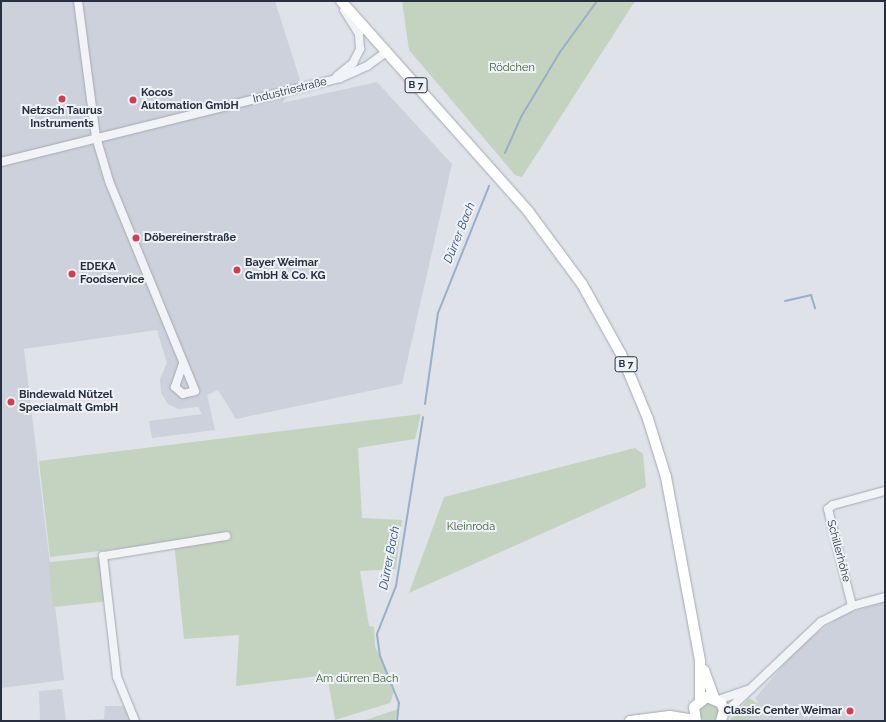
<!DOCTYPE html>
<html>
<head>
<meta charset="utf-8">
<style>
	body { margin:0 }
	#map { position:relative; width:886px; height:722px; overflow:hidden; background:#dfe2e9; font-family:Raleway,sans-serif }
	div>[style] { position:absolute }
	.built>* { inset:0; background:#ccd1db }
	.green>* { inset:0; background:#c4d3bf; transform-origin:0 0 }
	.round { border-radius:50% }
	.stream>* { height:2px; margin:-1px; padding:0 1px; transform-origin:1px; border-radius:1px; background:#97afcb }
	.roads { filter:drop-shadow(0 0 1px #a4a9b3) drop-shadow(0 0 1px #a4a9b3) }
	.minor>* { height:8px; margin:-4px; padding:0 4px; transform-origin:4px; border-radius:4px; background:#f1f3f7 }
	.major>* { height:10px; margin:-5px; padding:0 5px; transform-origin:5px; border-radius:5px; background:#fff }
	.dots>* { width:11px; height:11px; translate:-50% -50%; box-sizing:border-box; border:2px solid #eef1f6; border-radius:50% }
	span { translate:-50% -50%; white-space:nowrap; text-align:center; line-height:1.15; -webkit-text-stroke:4px #eef1f6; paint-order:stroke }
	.shield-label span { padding:1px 3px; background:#eef1f6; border:1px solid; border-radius:3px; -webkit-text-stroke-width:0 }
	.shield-label { font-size:10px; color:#273041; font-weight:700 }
	.park-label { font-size:11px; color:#3a5d33 }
	.street-label { font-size:11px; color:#273041 }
	.poi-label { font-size:11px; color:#273041; font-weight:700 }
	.left { translate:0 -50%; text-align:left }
	.right { translate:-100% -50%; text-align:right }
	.water-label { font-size:12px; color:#2f4d77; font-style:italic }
	.frame { position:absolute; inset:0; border:2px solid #273041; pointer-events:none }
</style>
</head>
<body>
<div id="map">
	<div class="built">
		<div style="clip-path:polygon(1px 1px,275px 1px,300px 80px,282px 103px,377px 82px,452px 164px,402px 384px,236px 419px,218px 390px,207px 395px,215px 430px,152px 438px,149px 421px,202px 414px,198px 407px,178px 409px,168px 404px,161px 393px,160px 379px,167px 363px,157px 330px,24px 349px,64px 680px,1px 688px)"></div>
		<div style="clip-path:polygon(885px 601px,885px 721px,749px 721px,759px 704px,755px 698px,800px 645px,841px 616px)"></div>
		<div style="clip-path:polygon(62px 689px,66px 721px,104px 719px,105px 706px,124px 706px,133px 721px,40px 721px,39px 691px)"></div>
	</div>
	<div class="green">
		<div style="clip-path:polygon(402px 1px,635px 1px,522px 177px,515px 175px,409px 50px)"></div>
		<div style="clip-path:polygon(421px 414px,415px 439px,358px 448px,362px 518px,402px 520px,396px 569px,360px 571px,369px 626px,374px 627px,375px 646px,394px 692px,390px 703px,335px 720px,327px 675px,236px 686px,239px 635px,184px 639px,174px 542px,50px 557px,39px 461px)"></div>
		<div style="clip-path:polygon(635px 448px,643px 454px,646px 487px,409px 593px,444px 497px)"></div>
		<div style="left:99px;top:557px;width:45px;height:51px;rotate:84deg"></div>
		<div style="clip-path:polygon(749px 698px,759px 704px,749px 721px,729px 721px)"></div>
		<div class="round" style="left:699px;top:702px;width:20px;height:20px"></div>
		<div style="clip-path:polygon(398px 709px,395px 721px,363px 721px)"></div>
	</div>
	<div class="stream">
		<div style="left:505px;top:153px;width:39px;rotate:-66deg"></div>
		<div style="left:521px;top:117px;width:76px;rotate:-59deg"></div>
		<div style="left:560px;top:52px;width:63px;rotate:-54deg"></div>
		<div style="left:785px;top:301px;width:27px;rotate:-13deg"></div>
		<div style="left:811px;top:295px;width:14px;rotate:73deg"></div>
		<div style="left:425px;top:404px;width:92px;rotate:-81.9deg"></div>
		<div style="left:438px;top:313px;width:137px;rotate:-68.1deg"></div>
		<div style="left:397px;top:721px;width:18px;rotate:-84deg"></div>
		<div style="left:399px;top:703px;width:51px;rotate:-112deg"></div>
		<div style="left:380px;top:656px;width:22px;rotate:-98deg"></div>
		<div style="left:377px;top:634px;width:52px;rotate:-68.4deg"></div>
		<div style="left:396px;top:586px;width:171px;rotate:-80.9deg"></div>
	</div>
	<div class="roads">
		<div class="minor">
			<div style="left:78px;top:1px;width:137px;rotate:82.5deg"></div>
			<div style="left:96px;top:137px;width:46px;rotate:73.5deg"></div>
			<div style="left:109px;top:181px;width:227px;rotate:67.7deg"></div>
			<div style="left:195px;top:391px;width:12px;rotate:166deg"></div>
			<div style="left:183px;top:394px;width:11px;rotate:-139deg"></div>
			<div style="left:175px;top:387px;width:24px;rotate:-71deg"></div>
			<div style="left:337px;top:76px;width:21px;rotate:-39deg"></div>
			<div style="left:353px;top:63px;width:16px;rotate:-63deg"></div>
			<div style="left:360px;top:49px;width:15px;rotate:-94deg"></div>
			<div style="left:359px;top:34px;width:28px;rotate:-122deg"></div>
			<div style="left:1px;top:162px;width:349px;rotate:-13.9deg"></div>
			<div style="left:340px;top:78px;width:30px;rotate:-24deg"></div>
			<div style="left:367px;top:66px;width:24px;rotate:-36deg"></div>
			<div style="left:852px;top:606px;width:100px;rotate:-103.9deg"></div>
			<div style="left:828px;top:509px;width:6px;rotate:-39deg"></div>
			<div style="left:833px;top:505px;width:54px;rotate:-15.1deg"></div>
			<div style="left:718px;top:700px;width:34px;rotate:-19deg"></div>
			<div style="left:724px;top:714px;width:134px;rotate:-43.5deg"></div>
			<div style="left:821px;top:622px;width:35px;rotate:-27deg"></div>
			<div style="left:852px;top:606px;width:34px;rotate:-15deg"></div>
			<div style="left:135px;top:721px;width:48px;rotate:-112.2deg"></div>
			<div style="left:117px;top:677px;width:122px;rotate:-96.6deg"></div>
			<div style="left:103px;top:556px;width:125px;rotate:-9.2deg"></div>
		</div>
		<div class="major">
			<div style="left:341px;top:1px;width:281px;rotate:48.3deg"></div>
			<div style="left:528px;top:211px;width:91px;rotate:53.5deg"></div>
			<div style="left:582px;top:284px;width:80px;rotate:60.9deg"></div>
			<div style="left:621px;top:354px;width:70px;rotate:67.4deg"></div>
			<div style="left:648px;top:419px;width:61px;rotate:72.8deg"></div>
			<div style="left:666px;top:477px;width:187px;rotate:79.5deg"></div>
			<div style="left:700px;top:661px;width:38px;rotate:90deg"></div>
			<div style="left:704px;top:670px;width:30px;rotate:70deg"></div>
			<div style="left:630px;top:721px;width:40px;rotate:-7.1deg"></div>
			<div style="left:670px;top:716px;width:25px;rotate:9deg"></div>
			<div style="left:696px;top:721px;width:14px;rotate:-98deg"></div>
			<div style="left:694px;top:707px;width:16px;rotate:-38deg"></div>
			<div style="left:707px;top:697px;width:15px;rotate:23deg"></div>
			<div style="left:721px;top:703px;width:8px;rotate:67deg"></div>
			<div style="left:724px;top:710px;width:11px;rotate:105deg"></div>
		</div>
	</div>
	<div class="dots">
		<div style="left:62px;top:99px;background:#d53c50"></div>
		<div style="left:133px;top:100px;background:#d53c50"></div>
		<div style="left:136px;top:238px;background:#d53c50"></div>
		<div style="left:237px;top:270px;background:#d53c50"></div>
		<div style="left:72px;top:274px;background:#d53c50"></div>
		<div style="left:11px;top:402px;background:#d53c50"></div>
		<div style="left:850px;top:711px;background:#d53c50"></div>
	</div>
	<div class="shield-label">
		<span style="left:416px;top:85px">B 7</span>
		<span style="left:626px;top:364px">B 7</span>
	</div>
	<div class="park-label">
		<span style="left:512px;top:68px">Rödchen</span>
		<span style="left:471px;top:527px">Kleinroda</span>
		<span style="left:357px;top:679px">Am dürren Bach</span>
	</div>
	<div class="street-label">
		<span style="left:290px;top:91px;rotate:-14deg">Industriestraße</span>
		<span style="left:838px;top:551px;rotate:75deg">Schillerhöhe</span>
	</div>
	<div class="poi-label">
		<span class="left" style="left:141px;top:100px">Kocos<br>Automation GmbH</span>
		<span style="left:62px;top:118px">Netzsch Taurus<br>Instruments</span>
		<span class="left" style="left:144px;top:238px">Döbereinerstraße</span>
		<span class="left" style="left:245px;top:270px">Bayer Weimar<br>GmbH &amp; Co. KG</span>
		<span class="left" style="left:80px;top:274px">EDEKA<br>Foodservice</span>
		<span class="left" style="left:19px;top:402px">Bindewald Nützel<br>Specialmalt GmbH</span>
		<span class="right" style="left:842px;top:711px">Classic Center Weimar</span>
	</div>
	<div class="water-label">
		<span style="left:460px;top:233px;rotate:-68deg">Dürrer Bach</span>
		<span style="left:390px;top:558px;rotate:-79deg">Dürrer Bach</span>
	</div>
	<div class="frame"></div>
</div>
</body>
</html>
